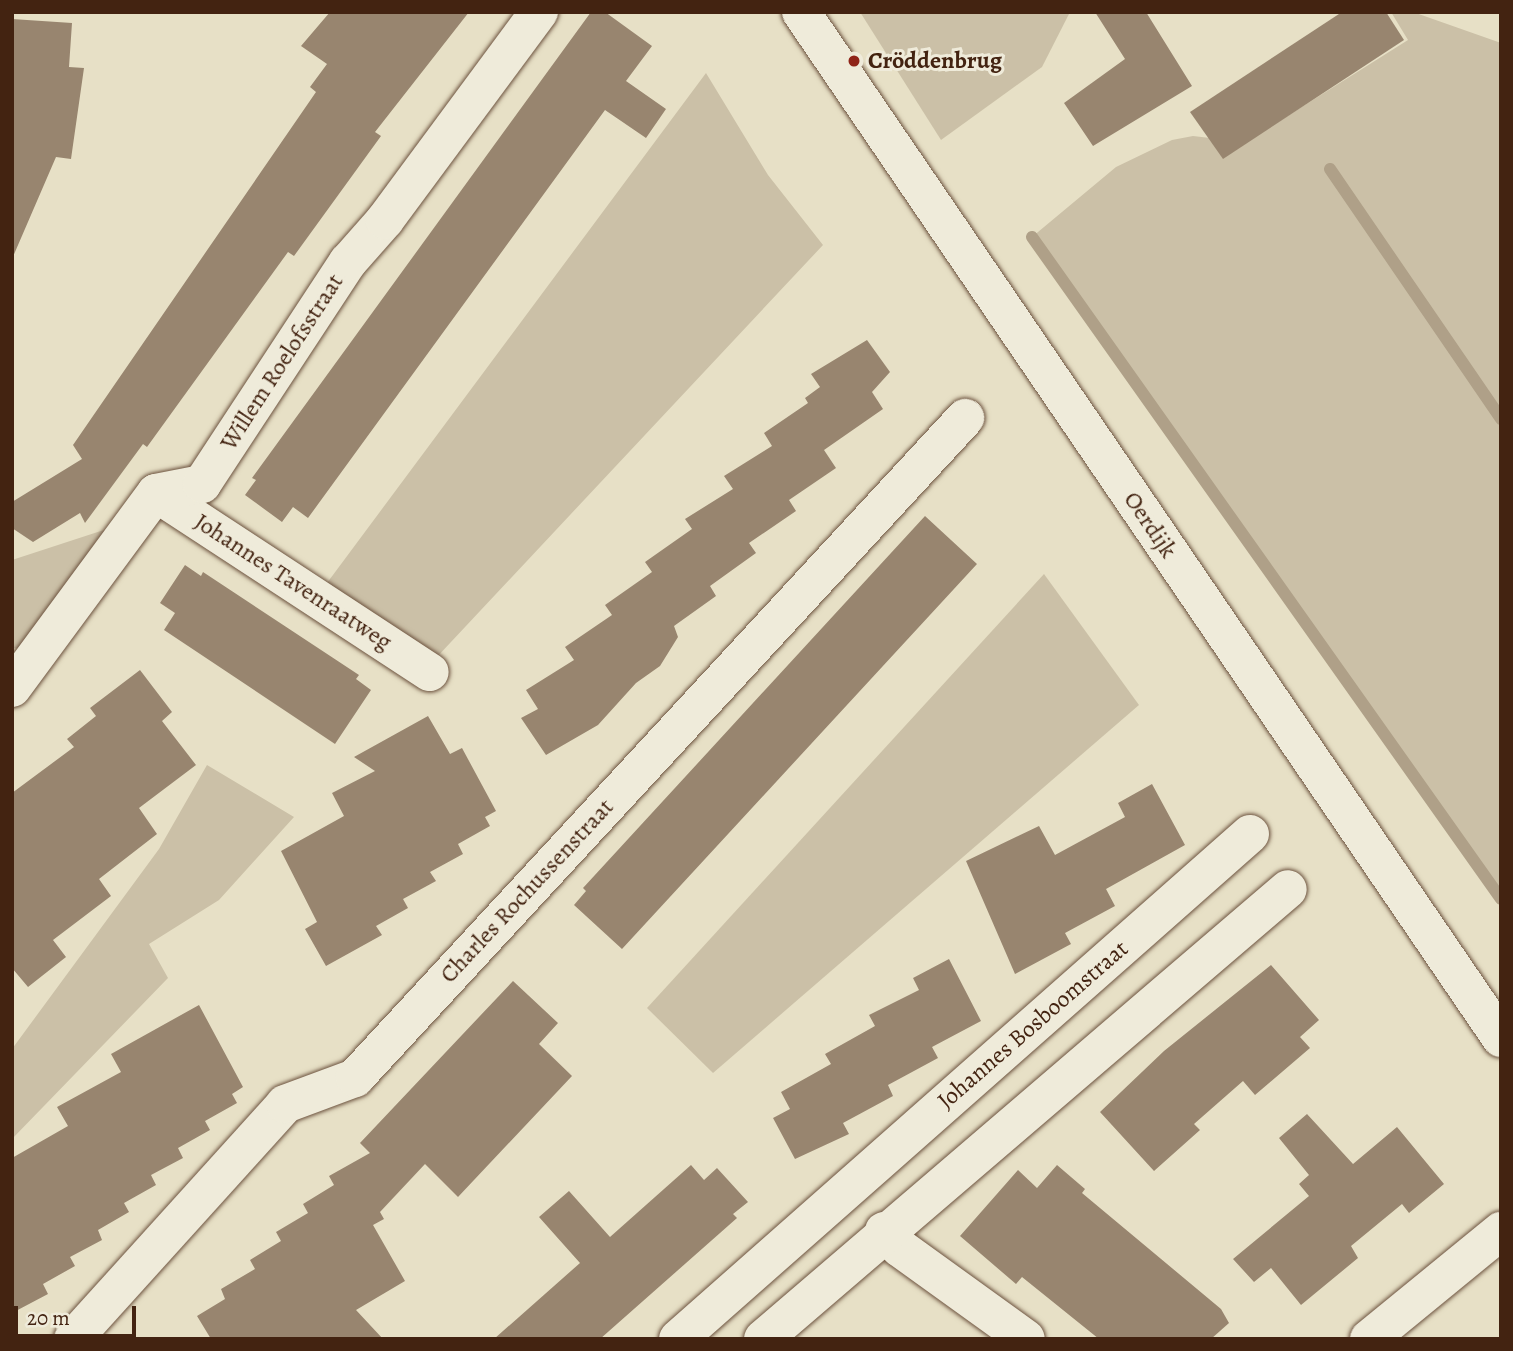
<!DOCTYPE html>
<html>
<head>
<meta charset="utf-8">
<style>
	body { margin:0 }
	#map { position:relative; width:1513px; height:1351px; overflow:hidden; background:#e7e0c6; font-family:Alegreya,serif }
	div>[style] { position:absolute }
	.green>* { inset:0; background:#cbc0a7 }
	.stream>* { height:12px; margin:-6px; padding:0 6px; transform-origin:6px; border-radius:6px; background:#afa088 }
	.building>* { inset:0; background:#98856f }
	.roads { filter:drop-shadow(0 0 2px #6c523e) drop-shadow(0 0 2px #6c523e) }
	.minor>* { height:38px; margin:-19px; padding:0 19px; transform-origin:19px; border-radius:19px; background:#efebda }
	.dots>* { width:19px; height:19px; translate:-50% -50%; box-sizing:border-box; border:4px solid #efebda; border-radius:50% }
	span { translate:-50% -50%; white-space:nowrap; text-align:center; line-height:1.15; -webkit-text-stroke:6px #efebda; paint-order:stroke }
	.poi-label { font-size:24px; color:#432311; font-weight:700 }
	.left { translate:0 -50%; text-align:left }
	.street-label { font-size:24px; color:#432311 }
	.frame { position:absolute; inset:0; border:14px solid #432311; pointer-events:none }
	.scale { position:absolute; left:14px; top:1306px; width:122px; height:32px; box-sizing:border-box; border:4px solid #432311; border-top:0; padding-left:9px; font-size:21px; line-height:24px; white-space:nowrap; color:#432311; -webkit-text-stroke:5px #efebda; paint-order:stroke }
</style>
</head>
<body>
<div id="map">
	<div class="green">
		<div style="clip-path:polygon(860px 12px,1070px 12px,1042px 67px,941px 140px)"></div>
		<div style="clip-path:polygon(1391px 12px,1413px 12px,1501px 43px,1501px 902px,1032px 237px,1116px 167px,1172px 140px,1193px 136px,1227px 140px,1259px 134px,1408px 40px)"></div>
		<div style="clip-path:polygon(706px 73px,768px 175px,823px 245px,436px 658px,327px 583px)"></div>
		<div style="clip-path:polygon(113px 527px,24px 650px,14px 648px,12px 560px)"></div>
		<div style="clip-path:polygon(1044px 574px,1139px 705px,713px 1073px,647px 1008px)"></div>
		<div style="clip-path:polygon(207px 765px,294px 817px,219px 900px,149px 944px,168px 978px,12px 1139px,12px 1049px,159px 849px)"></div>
	</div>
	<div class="stream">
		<div style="left:1330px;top:169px;width:303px;rotate:55.6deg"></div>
		<div style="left:1032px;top:237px;width:811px;rotate:54.68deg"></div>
	</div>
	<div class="building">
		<div style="clip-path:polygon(330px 12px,469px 12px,375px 132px,381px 136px,294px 256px,288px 252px,147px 447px,143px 444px,85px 523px,80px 513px,33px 542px,12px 528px,12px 502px,82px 459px,73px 445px,316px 92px,310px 87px,327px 64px,301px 46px)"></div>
		<div style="clip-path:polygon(591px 12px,605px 12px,652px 46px,626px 81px,666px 109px,646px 138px,605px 110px,308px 518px,293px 507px,282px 522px,245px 495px,256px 480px,252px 478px)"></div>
		<div style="clip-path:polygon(1095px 12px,1146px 12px,1192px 86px,1093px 146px,1064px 103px,1125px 59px)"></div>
		<div style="clip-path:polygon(1342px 12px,1386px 12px,1404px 40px,1223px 159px,1190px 112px)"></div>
		<div style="clip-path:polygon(12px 19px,72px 23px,69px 67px,84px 68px,71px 159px,56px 157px,12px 259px)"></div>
		<div style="clip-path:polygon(867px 340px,890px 372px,872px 392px,883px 409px,824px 450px,836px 468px,789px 500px,796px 511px,749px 543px,756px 553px,710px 586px,716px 596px,674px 626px,678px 637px,660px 666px,636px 683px,598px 725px,546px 755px,521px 718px,538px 709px,526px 690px,574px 660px,565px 647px,612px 615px,605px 605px,652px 572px,645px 562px,692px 529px,685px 519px,733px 489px,724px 476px,772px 446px,764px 433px,808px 403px,805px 398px,820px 387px,811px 374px)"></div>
		<div style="clip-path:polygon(925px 516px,977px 564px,622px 949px,574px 905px,586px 891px,583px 888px)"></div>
		<div style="clip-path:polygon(185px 565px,201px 576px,203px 572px,359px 675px,356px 679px,371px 690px,335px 744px,164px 630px,175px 613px,160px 603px)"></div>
		<div style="clip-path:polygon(140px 670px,172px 712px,162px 721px,196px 765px,139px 808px,157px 834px,99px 879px,111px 896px,53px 940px,66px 957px,28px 987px,12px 968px,12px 793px,74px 747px,67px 739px,96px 716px,90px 708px)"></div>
		<div style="clip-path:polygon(428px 716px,450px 754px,462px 748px,496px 811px,485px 817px,490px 826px,458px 844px,463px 854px,430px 872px,436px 881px,403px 899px,408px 908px,376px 926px,382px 935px,326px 966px,305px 929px,317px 922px,281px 851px,344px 816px,332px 793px,375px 771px,354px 757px)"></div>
		<div style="clip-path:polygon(1152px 784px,1185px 845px,1106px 889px,1115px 906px,1065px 933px,1071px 944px,1015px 974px,966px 861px,1039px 826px,1055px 855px,1125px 817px,1118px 803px)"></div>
		<div style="clip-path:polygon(949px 959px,981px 1021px,932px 1047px,938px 1058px,888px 1085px,893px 1096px,843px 1123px,849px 1134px,795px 1159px,773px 1118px,790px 1109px,781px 1092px,831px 1064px,825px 1054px,875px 1026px,869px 1015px,919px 990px,913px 978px)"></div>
		<div style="clip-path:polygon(1271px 965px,1319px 1020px,1300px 1037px,1310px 1048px,1255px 1095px,1243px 1081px,1194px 1124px,1200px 1130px,1154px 1171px,1100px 1112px,1164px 1051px)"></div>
		<div style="clip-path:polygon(513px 981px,558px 1023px,539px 1044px,572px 1076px,458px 1197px,425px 1164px,380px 1212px,384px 1219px,373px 1225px,405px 1281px,356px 1310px,383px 1339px,211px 1339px,197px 1316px,225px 1299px,221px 1289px,255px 1269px,250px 1260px,281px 1241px,276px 1232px,308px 1213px,303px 1204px,334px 1185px,329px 1176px,370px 1153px,360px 1143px)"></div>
		<div style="clip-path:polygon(199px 1005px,243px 1087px,232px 1094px,237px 1103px,205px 1121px,210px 1130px,178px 1148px,183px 1158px,151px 1175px,156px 1185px,124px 1203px,129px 1212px,98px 1230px,102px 1240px,70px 1257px,75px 1266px,43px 1284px,48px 1294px,12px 1313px,12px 1158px,68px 1126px,57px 1107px,121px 1072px,111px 1054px)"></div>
		<div style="clip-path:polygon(1307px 1114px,1353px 1164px,1397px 1127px,1444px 1184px,1409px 1213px,1402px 1204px,1351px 1246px,1358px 1258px,1301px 1305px,1271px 1268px,1254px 1282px,1233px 1259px,1309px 1196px,1299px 1184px,1309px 1175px,1279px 1138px)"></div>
		<div style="clip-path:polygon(691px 1165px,704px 1180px,717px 1168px,748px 1202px,733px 1214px,737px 1218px,600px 1339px,494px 1339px,580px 1263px,539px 1217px,569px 1191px,610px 1237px)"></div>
		<div style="clip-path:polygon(1057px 1165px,1085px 1189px,1082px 1193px,1221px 1309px,1229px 1323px,1211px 1339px,1099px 1339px,1022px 1277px,1016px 1284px,960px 1236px,1018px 1170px,1037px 1188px)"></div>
	</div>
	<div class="roads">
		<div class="minor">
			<div style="left:801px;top:12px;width:1242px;rotate:55.7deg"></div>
			<div style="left:156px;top:493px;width:327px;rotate:33.2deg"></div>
			<div style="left:12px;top:688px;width:242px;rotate:-53.6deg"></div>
			<div style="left:156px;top:493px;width:47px;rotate:-11.1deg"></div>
			<div style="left:202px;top:484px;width:266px;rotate:-56.7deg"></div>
			<div style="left:348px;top:262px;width:56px;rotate:-48.6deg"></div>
			<div style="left:385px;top:220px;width:259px;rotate:-53.5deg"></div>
			<div style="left:884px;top:1231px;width:23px;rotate:47deg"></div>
			<div style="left:900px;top:1248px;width:155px;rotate:35.8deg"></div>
			<div style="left:73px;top:1339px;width:316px;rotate:-47.9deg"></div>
			<div style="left:285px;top:1104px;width:75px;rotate:-20.4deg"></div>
			<div style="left:355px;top:1078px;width:899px;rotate:-47.25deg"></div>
			<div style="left:678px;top:1339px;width:763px;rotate:-41.44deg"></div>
			<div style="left:763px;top:1339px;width:691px;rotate:-40.6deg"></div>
			<div style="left:1369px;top:1339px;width:171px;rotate:-39.3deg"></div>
		</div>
	</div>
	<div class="dots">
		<div style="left:854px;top:61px;background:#8f2418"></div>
	</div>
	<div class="poi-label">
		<span class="left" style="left:868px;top:61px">Cröddenbrug</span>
	</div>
	<div class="street-label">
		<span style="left:282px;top:362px;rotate:-57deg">Willem Roelofsstraat</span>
		<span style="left:1150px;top:525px;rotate:56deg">Oerdijk</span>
		<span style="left:293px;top:582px;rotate:33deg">Johannes Tavenraatweg</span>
		<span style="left:527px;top:891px;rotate:-47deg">Charles Rochussenstraat</span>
		<span style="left:1033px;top:1025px;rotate:-41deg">Johannes Bosboomstraat</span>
	</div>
	<div class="frame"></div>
	<div class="scale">20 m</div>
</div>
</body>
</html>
